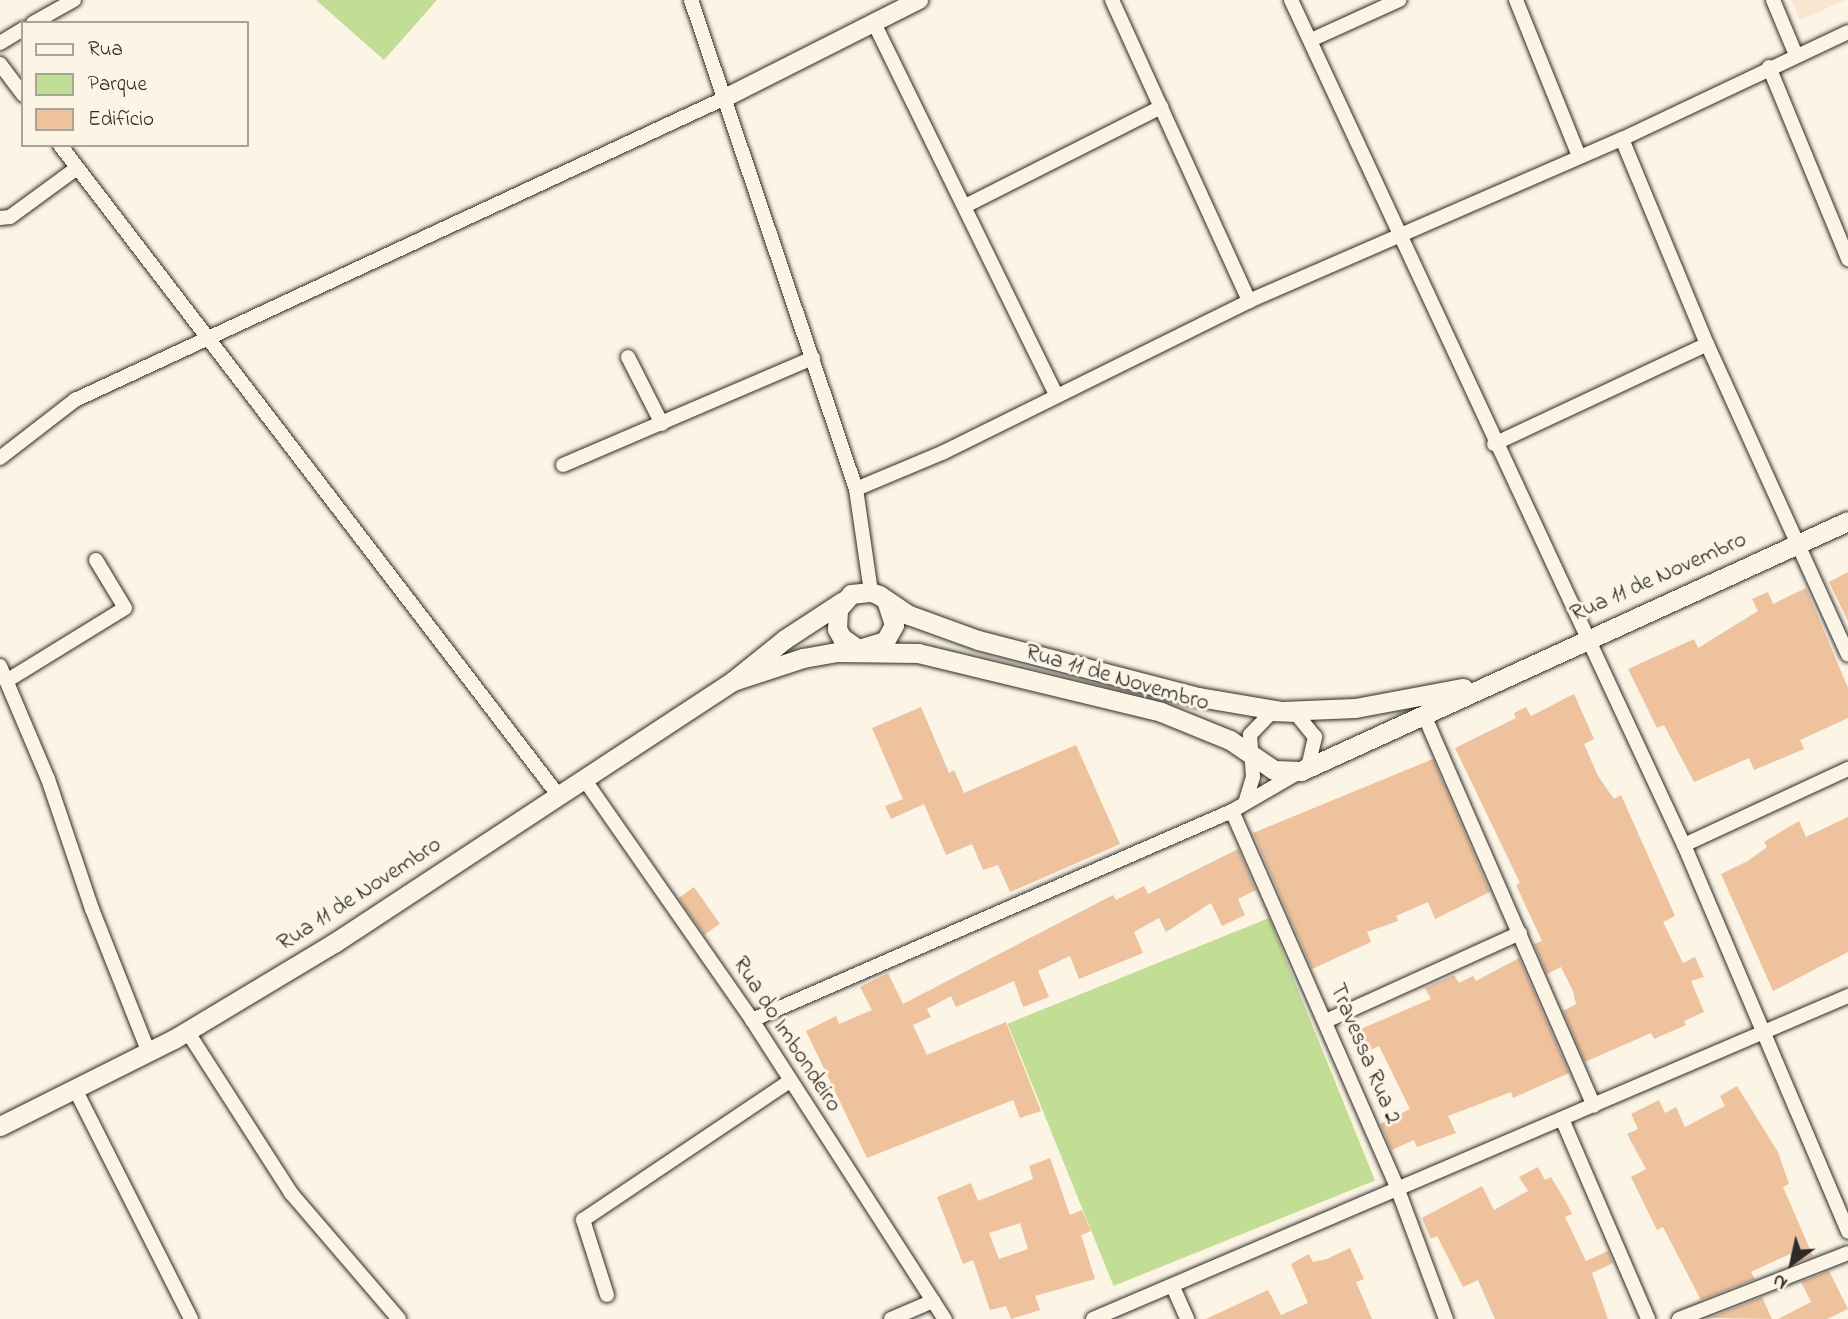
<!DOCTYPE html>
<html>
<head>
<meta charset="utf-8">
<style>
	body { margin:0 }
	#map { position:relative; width:1848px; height:1319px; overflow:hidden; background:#fcf5e5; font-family:"Indie Flower",sans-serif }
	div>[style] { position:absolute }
	.built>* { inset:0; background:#f8e6cf }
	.green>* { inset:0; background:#c2de95; transform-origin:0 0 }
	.building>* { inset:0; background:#eec29d; transform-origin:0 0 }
	.roads { filter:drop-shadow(0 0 2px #2b2b2b) drop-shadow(0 0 2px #2b2b2b) }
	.minor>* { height:14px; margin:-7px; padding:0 7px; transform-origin:7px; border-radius:7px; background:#fcf5e5 }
	.tertiary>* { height:18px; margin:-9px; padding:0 9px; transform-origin:9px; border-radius:9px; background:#fcf5e5 }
	.secondary>* { height:19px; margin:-9.5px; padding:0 9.5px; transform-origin:9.5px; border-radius:9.5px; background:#fcf5e5 }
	span { translate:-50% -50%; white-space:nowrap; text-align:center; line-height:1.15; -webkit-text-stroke:6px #fcf5e5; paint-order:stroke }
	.street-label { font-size:23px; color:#2b2b2b }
	.legend { position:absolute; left:21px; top:21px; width:228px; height:126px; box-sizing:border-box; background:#fcf5e5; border:2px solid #a8a49b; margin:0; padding:9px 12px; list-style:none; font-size:21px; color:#2b2b2b }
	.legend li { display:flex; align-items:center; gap:14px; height:35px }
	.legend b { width:35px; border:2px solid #a8a49b }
	.north { position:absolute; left:1757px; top:1228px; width:70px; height:70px; -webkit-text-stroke:5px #fcf5e5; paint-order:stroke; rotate:213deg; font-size:19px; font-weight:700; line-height:28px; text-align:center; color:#2b2b2b }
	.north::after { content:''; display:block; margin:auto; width:24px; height:32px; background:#2b2b2b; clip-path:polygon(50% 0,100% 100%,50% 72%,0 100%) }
</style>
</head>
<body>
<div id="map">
	<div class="built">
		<div style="clip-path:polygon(1791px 0,1846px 0,1800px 20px)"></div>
	</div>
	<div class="green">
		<div style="clip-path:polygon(316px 0,437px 0,384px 60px)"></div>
		<div style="left:1269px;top:918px;width:283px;height:282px;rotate:68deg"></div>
	</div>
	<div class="building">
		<div style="clip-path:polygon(1848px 572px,1848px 621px,1829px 582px)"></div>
		<div style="clip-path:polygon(1806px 588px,1848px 688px,1848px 718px,1800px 740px,1804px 749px,1754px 770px,1749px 758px,1694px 782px,1664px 725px,1657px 728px,1628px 669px,1694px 639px,1698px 648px,1758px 611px,1752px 599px,1768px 592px,1773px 604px)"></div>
		<div style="clip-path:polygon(1574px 694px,1594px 739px,1584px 744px,1598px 776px,1614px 799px,1621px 795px,1675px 916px,1663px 922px,1683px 963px,1695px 957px,1704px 977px,1691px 981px,1704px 1012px,1684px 1021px,1686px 1025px,1654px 1039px,1651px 1033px,1585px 1062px,1563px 1011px,1576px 1004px,1573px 991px,1561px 967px,1547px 974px,1534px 944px,1542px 941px,1516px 885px,1520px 883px,1455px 748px,1516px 718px,1514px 713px,1526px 707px,1531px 716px)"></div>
		<div style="clip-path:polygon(921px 707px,949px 773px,954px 770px,964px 793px,1076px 745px,1120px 844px,1010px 892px,998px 865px,983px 870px,972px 844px,946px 855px,924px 804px,891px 819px,885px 806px,903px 799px,872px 728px)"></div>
		<div style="clip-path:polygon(1433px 759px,1490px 892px,1435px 919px,1428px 902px,1396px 916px,1398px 921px,1367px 932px,1371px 942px,1312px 969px,1253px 833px)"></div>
		<div style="clip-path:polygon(1848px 817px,1848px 952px,1773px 991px,1721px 874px,1748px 861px,1767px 847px,1764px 842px,1799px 821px,1806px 837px)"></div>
		<div style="clip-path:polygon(1238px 849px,1256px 890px,1238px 899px,1245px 915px,1222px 926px,1211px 903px,1166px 932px,1159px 918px,1134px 932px,1143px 953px,1079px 979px,1070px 956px,1038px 971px,1049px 997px,1023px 1007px,1014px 981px,956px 1007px,951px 996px,927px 1009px,931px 1017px,913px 1025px,927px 1055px,1006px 1022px,1041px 1111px,1020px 1118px,1013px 1100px,867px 1158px,806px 1031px,836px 1016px,839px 1024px,872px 1010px,860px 987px,888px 973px,903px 1004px,1113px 895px,1116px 900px,1144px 886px,1148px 894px)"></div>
		<div style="left:694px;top:887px;width:45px;height:19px;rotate:55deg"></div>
		<div style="clip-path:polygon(1519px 958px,1569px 1073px,1513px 1098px,1511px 1092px,1448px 1116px,1456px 1133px,1417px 1147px,1414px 1140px,1392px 1150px,1380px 1124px,1410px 1109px,1379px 1046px,1358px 1056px,1349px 1034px,1431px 999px,1425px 988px,1454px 975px,1459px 983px,1473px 976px,1476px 981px)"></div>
		<div style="clip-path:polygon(1737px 1086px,1778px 1152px,1789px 1184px,1783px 1187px,1813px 1256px,1794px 1264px,1790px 1254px,1751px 1272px,1755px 1279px,1701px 1300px,1663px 1227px,1657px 1230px,1631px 1177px,1646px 1169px,1627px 1134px,1638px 1129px,1631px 1114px,1659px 1100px,1665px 1113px,1676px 1107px,1685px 1127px,1725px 1106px,1720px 1096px)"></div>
		<div style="clip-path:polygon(evenodd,1050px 1158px,1070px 1215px,1082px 1210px,1091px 1231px,1081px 1235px,1095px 1279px,1035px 1296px,1040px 1310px,1011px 1319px,1006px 1306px,990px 1310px,973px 1260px,963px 1264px,937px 1197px,971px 1183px,978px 1201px,1033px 1179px,1029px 1166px,1050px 1158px,1020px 1223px,1028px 1249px,999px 1259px,989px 1233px,1020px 1223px)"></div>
		<div style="clip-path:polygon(1538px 1167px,1545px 1180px,1551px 1177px,1565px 1200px,1572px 1214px,1565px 1217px,1586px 1261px,1608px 1251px,1613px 1263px,1592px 1273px,1608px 1319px,1495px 1319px,1478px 1280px,1463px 1287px,1437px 1236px,1431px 1239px,1422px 1218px,1482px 1186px,1494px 1210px,1528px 1191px,1519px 1177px)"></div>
		<div style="clip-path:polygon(1350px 1248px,1364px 1279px,1356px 1282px,1372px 1319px,1206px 1319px,1268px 1290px,1281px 1315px,1308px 1303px,1291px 1264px,1309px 1254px,1313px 1262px,1327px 1259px)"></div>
		<div style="clip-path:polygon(1829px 1271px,1848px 1309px,1827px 1319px,1778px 1319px,1811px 1302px,1801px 1282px)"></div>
		<div style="clip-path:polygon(1762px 1297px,1772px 1319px,1709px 1318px)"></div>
	</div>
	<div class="roads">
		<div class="minor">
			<div style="left:691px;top:0;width:516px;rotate:71.35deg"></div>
			<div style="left:856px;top:489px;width:104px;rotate:81.7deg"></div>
			<div style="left:1112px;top:0;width:331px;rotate:65.5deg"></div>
			<div style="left:1291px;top:0;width:932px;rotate:65.06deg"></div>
			<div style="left:1684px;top:845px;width:420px;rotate:67deg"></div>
			<div style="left:1516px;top:0;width:168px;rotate:68deg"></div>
			<div style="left:1773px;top:0;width:60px;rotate:67.3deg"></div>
			<div style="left:33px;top:23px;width:47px;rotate:-29.3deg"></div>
			<div style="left:875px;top:25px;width:411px;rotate:63.9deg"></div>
			<div style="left:1311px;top:40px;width:97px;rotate:-24.4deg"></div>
			<div style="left:0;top:43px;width:27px;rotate:-31deg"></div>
			<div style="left:0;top:64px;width:39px;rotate:53deg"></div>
			<div style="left:1769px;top:67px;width:208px;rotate:67.6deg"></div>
			<div style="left:1622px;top:139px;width:222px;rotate:67.5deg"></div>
			<div style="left:1707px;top:344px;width:341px;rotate:65.6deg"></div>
			<div style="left:60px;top:145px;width:819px;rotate:52.54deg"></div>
			<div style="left:965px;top:206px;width:220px;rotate:-26.8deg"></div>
			<div style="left:0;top:218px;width:10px;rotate:-6deg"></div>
			<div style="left:10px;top:217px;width:83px;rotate:-36.2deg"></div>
			<div style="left:628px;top:357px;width:75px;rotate:63.1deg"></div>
			<div style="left:1494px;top:444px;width:235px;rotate:-25.1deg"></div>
			<div style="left:0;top:458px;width:95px;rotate:-37.7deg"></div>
			<div style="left:75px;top:400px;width:714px;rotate:-24.92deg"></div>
			<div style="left:563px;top:465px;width:272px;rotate:-23.2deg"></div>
			<div style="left:856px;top:489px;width:95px;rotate:-22.8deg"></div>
			<div style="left:944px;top:452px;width:340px;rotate:-26.3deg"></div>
			<div style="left:1249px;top:301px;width:407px;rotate:-23.5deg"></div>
			<div style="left:1622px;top:139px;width:250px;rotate:-25.3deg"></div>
			<div style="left:0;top:666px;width:123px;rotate:67deg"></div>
			<div style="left:48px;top:779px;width:137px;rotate:71.3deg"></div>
			<div style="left:92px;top:909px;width:155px;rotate:68.4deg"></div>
			<div style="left:8px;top:680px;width:137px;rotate:-31.6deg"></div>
			<div style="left:125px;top:608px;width:56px;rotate:-121.1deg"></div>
			<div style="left:1424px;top:715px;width:426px;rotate:66.5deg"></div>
			<div style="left:584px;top:779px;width:294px;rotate:55.1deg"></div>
			<div style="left:752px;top:1020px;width:356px;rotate:57.2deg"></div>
			<div style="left:1232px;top:811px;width:414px;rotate:66.3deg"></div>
			<div style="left:1398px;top:1190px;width:138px;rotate:69.6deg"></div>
			<div style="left:1684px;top:845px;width:181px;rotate:-24.9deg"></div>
			<div style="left:752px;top:1020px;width:524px;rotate:-23.53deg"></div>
			<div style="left:1232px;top:811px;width:80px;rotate:-30.1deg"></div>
			<div style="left:1301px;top:771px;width:11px;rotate:-45deg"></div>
			<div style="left:1309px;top:763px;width:27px;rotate:-77deg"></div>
			<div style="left:1315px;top:737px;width:28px;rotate:-129deg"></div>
			<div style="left:1297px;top:715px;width:27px;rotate:-178deg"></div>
			<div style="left:1270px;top:714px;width:29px;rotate:134deg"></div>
			<div style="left:1250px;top:735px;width:42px;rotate:85.9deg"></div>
			<div style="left:1253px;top:777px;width:27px;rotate:107deg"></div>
			<div style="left:1326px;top:1021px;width:213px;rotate:-24.4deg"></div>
			<div style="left:187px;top:1031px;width:193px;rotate:57.3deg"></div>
			<div style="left:291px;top:1193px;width:166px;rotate:49.4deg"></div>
			<div style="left:76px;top:1091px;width:255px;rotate:63.2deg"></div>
			<div style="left:1562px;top:1119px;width:218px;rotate:66.7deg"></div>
			<div style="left:1173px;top:1287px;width:35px;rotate:66deg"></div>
			<div style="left:607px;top:1295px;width:79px;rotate:-107.7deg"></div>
			<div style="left:583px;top:1220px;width:249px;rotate:-33.9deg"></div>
			<div style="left:891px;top:1319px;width:46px;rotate:-23.2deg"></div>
			<div style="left:1093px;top:1319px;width:821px;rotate:-23.16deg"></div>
			<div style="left:1679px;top:1319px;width:181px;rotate:-21.3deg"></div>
		</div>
		<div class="tertiary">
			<div style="left:723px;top:99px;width:220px;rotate:-26.8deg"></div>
		</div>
		<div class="secondary">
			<div style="left:886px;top:600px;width:26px;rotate:72deg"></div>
			<div style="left:894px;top:625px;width:18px;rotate:119deg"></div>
			<div style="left:885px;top:641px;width:28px;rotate:163deg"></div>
			<div style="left:858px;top:649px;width:19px;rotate:-145deg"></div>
			<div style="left:842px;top:638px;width:10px;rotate:-119deg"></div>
			<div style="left:837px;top:629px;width:20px;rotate:-87deg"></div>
			<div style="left:838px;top:609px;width:20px;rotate:-49deg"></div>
			<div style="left:851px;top:594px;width:20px;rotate:-6deg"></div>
			<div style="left:871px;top:592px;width:9px;rotate:21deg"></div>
			<div style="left:879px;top:595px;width:36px;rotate:34deg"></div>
			<div style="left:909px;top:615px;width:73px;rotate:19.9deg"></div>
			<div style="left:978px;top:640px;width:228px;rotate:14.5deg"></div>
			<div style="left:1199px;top:697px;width:84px;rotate:9.6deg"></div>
			<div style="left:1282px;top:711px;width:73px;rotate:-2.4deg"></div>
			<div style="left:1355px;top:708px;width:110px;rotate:-10.5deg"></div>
			<div style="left:733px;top:681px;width:74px;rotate:-18.2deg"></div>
			<div style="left:803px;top:658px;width:35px;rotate:-10deg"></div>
			<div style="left:837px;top:652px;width:81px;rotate:0.7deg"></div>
			<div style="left:918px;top:653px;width:250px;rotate:13.6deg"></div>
			<div style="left:1161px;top:712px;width:74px;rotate:22.1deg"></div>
			<div style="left:1230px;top:740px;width:53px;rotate:34.3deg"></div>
			<div style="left:1274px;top:770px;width:27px;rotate:2deg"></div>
			<div style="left:1301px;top:771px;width:601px;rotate:-24.56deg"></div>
			<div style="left:0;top:1126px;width:195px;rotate:-26.6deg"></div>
			<div style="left:174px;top:1039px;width:187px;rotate:-31deg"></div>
			<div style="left:334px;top:943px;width:477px;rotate:-33.3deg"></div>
			<div style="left:733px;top:681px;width:67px;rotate:-38.9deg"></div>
			<div style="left:785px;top:639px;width:69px;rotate:-33.2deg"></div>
		</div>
	</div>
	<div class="street-label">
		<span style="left:1659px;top:578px;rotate:-24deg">Rua 11 de Novembro</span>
		<span style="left:1117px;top:679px;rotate:16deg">Rua 11 de Novembro</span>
		<span style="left:360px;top:895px;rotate:-33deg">Rua 11 de Novembro</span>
		<span style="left:786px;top:1035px;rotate:57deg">Rua do Imbondeiro</span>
		<span style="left:1364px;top:1054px;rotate:67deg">Travessa Rua 2</span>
	</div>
	<ul class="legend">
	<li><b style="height:9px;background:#fcf5e5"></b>Rua</li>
	<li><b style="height:19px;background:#c2de95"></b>Parque</li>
	<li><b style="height:19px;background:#eec29d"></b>Edifício</li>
	</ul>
	<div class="north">N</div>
</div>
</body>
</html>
